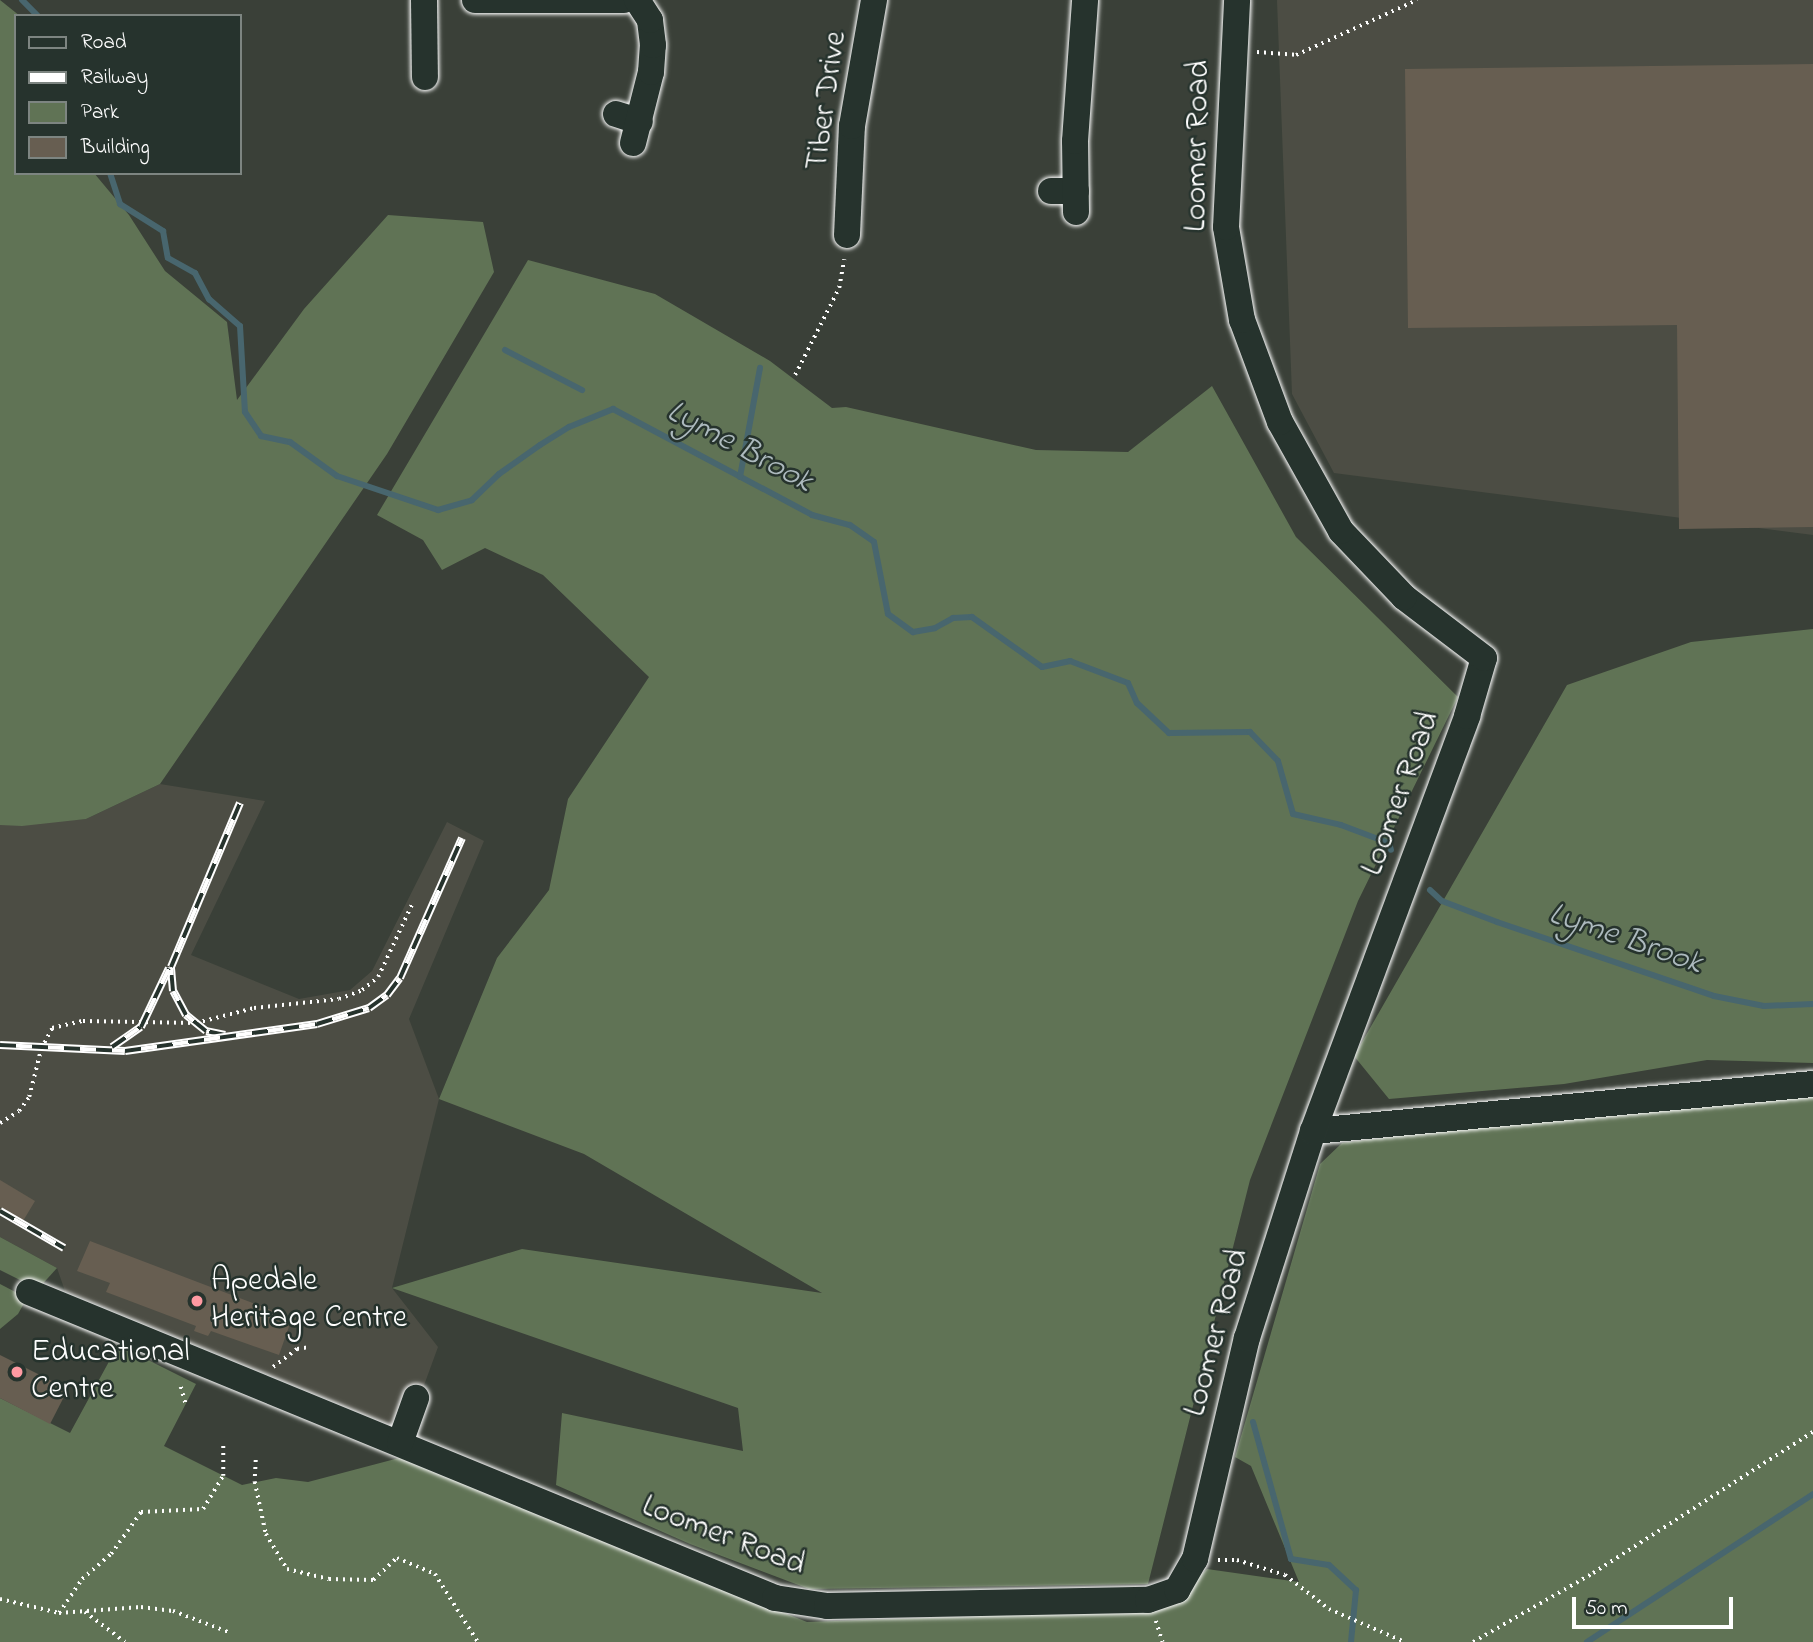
<!DOCTYPE html>
<html>
<head>
<meta charset="utf-8">
<style>
	body { margin:0 }
	#map { position:relative; width:1813px; height:1642px; overflow:hidden; background:#3a4038; font-family:"Indie Flower",sans-serif }
	div>[style] { position:absolute }
	.built>* { inset:0; background:#4c4d44 }
	.green>* { inset:0; background:#607355 }
	.stream>* { height:6px; margin:-3px; padding:0 3px; transform-origin:3px; border-radius:3px; background:#48666e }
	.building>* { inset:0; background:#675e51 }
	.path>* { height:3.5px; margin-top:-1.75px; transform-origin:0; background:repeating-linear-gradient(90deg,#fff 0 2px,transparent 0 7px) }
	.roads { filter:drop-shadow(0 0 2px #fff) drop-shadow(0 0 2px #fff) }
	.minor>* { height:26px; margin:-13px; padding:0 13px; transform-origin:13px; border-radius:13px; background:#26332d }
	.rail>* { height:8px; margin-top:-4px; transform-origin:0; background:repeating-linear-gradient(90deg,#26332d 0 16px,#fff 0 32px); box-sizing:border-box; border-block:2px solid #fff }
	.dots>* { width:19px; height:19px; translate:-50% -50%; box-sizing:border-box; border:4px solid #26332d; border-radius:50% }
	span { translate:-50% -50%; white-space:nowrap; text-align:center; line-height:1.15; -webkit-text-stroke:5px #26332d; paint-order:stroke }
	.street-label { font-size:32px; color:#fff }
	.poi-label { font-size:32px; color:#fff }
	.left { translate:0 -50%; text-align:left }
	.water-label { font-size:33px; color:#adbabe; font-style:italic }
	.legend { position:absolute; left:14px; top:14px; width:228px; height:161px; box-sizing:border-box; background:#26332d; border:2px solid #7d8581; margin:0; padding:9px 12px; list-style:none; font-size:21px; color:#fff }
	.legend li { display:flex; align-items:center; gap:14px; height:35px }
	.legend b { width:35px; border:2px solid #7d8581 }
	.scale { position:absolute; left:1572px; top:1597px; width:161px; height:32px; box-sizing:border-box; border:4px solid #fff; border-top:0; padding-left:9px; font-size:21px; line-height:24px; white-space:nowrap; color:#fff; -webkit-text-stroke:5px #26332d; paint-order:stroke }
</style>
</head>
<body>
<div id="map">
	<div class="built">
		<div style="clip-path:polygon(1277px 0,1813px 0,1813px 535px,1334px 473px,1292px 394px)"></div>
		<div style="clip-path:polygon(160px 784px,265px 801px,191px 955px,299px 999px,350px 990px,372px 971px,447px 822px,484px 841px,409px 1019px,439px 1099px,392px 1288px,438px 1347px,419px 1399px,402px 1430px,65px 1291px,57px 1268px,0 1237px,0 825px,86px 819px)"></div>
	</div>
	<div class="green">
		<div style="clip-path:polygon(0 0,20px 16px,16px 16px,16px 173px,94px 173px,129px 215px,165px 271px,227px 322px,237px 400px,304px 309px,388px 215px,483px 222px,494px 272px,387px 454px,160px 784px,86px 819px,22px 826px,0 825px)"></div>
		<div style="clip-path:polygon(528px 260px,655px 294px,770px 361px,832px 408px,846px 407px,1036px 450px,1128px 452px,1212px 386px,1296px 537px,1458px 697px,1358px 901px,1250px 1180px,1148px 1584px,809px 1589px,690px 1544px,556px 1485px,562px 1413px,743px 1451px,738px 1408px,392px 1288px,522px 1249px,822px 1293px,584px 1154px,439px 1099px,497px 958px,549px 890px,568px 799px,649px 677px,543px 575px,485px 548px,442px 570px,423px 540px,377px 515px)"></div>
		<div style="clip-path:polygon(1813px 629px,1813px 1063px,1707px 1060px,1564px 1084px,1389px 1099px,1354px 1056px,1567px 685px,1691px 642px)"></div>
		<div style="clip-path:polygon(1813px 1097px,1813px 1642px,0 1642px,0 1398px,70px 1433px,118px 1345px,196px 1384px,164px 1446px,242px 1485px,276px 1478px,308px 1482px,399px 1458px,807px 1622px,1140px 1610px,1168px 1606px,1207px 1569px,1299px 1582px,1251px 1466px,1235px 1457px,1320px 1164px,1342px 1143px,1621px 1108px)"></div>
		<div style="clip-path:polygon(0 1237px,57px 1268px,38px 1289px,0 1270px)"></div>
		<div style="clip-path:polygon(0 1284px,27px 1298px,18px 1314px,0 1329px)"></div>
	</div>
	<div class="stream">
		<div style="left:22px;top:0;width:23px;rotate:45deg"></div>
		<div style="left:110px;top:173px;width:33px;rotate:72deg"></div>
		<div style="left:120px;top:204px;width:51px;rotate:32.1deg"></div>
		<div style="left:163px;top:231px;width:27px;rotate:80deg"></div>
		<div style="left:168px;top:258px;width:31px;rotate:29deg"></div>
		<div style="left:195px;top:273px;width:30px;rotate:62deg"></div>
		<div style="left:209px;top:299px;width:41px;rotate:41.1deg"></div>
		<div style="left:240px;top:326px;width:86px;rotate:86.7deg"></div>
		<div style="left:245px;top:412px;width:29px;rotate:56deg"></div>
		<div style="left:261px;top:436px;width:30px;rotate:12deg"></div>
		<div style="left:290px;top:442px;width:58px;rotate:35.9deg"></div>
		<div style="left:337px;top:476px;width:107px;rotate:18.6deg"></div>
		<div style="left:438px;top:510px;width:35px;rotate:-16deg"></div>
		<div style="left:472px;top:500px;width:37px;rotate:-44deg"></div>
		<div style="left:499px;top:474px;width:50px;rotate:-35.3deg"></div>
		<div style="left:540px;top:445px;width:34px;rotate:-32deg"></div>
		<div style="left:569px;top:427px;width:48px;rotate:-22.2deg"></div>
		<div style="left:613px;top:409px;width:225px;rotate:28deg"></div>
		<div style="left:812px;top:515px;width:39px;rotate:15deg"></div>
		<div style="left:850px;top:525px;width:29px;rotate:35deg"></div>
		<div style="left:874px;top:542px;width:73px;rotate:79deg"></div>
		<div style="left:888px;top:614px;width:31px;rotate:36deg"></div>
		<div style="left:913px;top:632px;width:22px;rotate:-10deg"></div>
		<div style="left:935px;top:628px;width:21px;rotate:-29deg"></div>
		<div style="left:953px;top:618px;width:19px;rotate:-3deg"></div>
		<div style="left:972px;top:617px;width:86px;rotate:35.5deg"></div>
		<div style="left:1042px;top:667px;width:29px;rotate:-12deg"></div>
		<div style="left:1070px;top:661px;width:62px;rotate:20.8deg"></div>
		<div style="left:1128px;top:683px;width:22px;rotate:66deg"></div>
		<div style="left:1137px;top:703px;width:44px;rotate:43.2deg"></div>
		<div style="left:1169px;top:733px;width:81px;rotate:-0.7deg"></div>
		<div style="left:1250px;top:732px;width:40px;rotate:46deg"></div>
		<div style="left:1278px;top:761px;width:55px;rotate:74.2deg"></div>
		<div style="left:1293px;top:814px;width:49px;rotate:12.9deg"></div>
		<div style="left:1341px;top:825px;width:51px;rotate:20.6deg"></div>
		<div style="left:1389px;top:843px;width:7px;rotate:74deg"></div>
		<div style="left:505px;top:350px;width:87px;rotate:27.5deg"></div>
		<div style="left:740px;top:477px;width:111px;rotate:-79.6deg"></div>
		<div style="left:1430px;top:890px;width:16px;rotate:43deg"></div>
		<div style="left:1442px;top:901px;width:59px;rotate:20.9deg"></div>
		<div style="left:1497px;top:922px;width:229px;rotate:18.8deg"></div>
		<div style="left:1714px;top:996px;width:51px;rotate:11.3deg"></div>
		<div style="left:1764px;top:1006px;width:49px;rotate:-2.3deg"></div>
		<div style="left:1253px;top:1422px;width:142px;rotate:74.5deg"></div>
		<div style="left:1291px;top:1559px;width:38px;rotate:9deg"></div>
		<div style="left:1329px;top:1565px;width:37px;rotate:43deg"></div>
		<div style="left:1356px;top:1590px;width:52px;rotate:95.5deg"></div>
		<div style="left:1587px;top:1642px;width:270px;rotate:-33.2deg"></div>
	</div>
	<div class="building">
		<div style="clip-path:polygon(1813px 64px,1813px 527px,1679px 529px,1677px 325px,1408px 328px,1405px 69px)"></div>
		<div style="clip-path:polygon(0 1180px,35px 1201px,23px 1221px,0 1207px)"></div>
		<div style="clip-path:polygon(90px 1241px,292px 1318px,279px 1355px,211px 1331px,208px 1336px,194px 1331px,196px 1326px,106px 1292px,110px 1283px,77px 1271px)"></div>
		<div style="clip-path:polygon(0 1355px,68px 1389px,50px 1424px,0 1398px)"></div>
	</div>
	<div class="path">
		<div style="left:1257px;top:52px;width:39px;rotate:4deg"></div>
		<div style="left:1296px;top:55px;width:133px;rotate:-24.4deg"></div>
		<div style="left:795px;top:375px;width:97px;rotate:-63.2deg"></div>
		<div style="left:839px;top:288px;width:29px;rotate:-80deg"></div>
		<div style="left:0;top:1123px;width:22px;rotate:-32deg"></div>
		<div style="left:19px;top:1111px;width:17px;rotate:-54deg"></div>
		<div style="left:29px;top:1097px;width:49px;rotate:-76deg"></div>
		<div style="left:41px;top:1049px;width:24px;rotate:-62deg"></div>
		<div style="left:52px;top:1028px;width:32px;rotate:-13deg"></div>
		<div style="left:83px;top:1021px;width:113px;rotate:1deg"></div>
		<div style="left:196px;top:1023px;width:60px;rotate:-14.5deg"></div>
		<div style="left:254px;top:1008px;width:85px;rotate:-6deg"></div>
		<div style="left:339px;top:999px;width:25px;rotate:-21deg"></div>
		<div style="left:362px;top:990px;width:21px;rotate:-39deg"></div>
		<div style="left:378px;top:977px;width:83px;rotate:-65deg"></div>
		<div style="left:273px;top:1367px;width:30px;rotate:-37deg"></div>
		<div style="left:297px;top:1349px;width:12px;rotate:-9deg"></div>
		<div style="left:181px;top:1387px;width:19px;rotate:74deg"></div>
		<div style="left:256px;top:1460px;width:22px;rotate:93deg"></div>
		<div style="left:255px;top:1482px;width:53px;rotate:78.1deg"></div>
		<div style="left:266px;top:1534px;width:41px;rotate:59deg"></div>
		<div style="left:287px;top:1569px;width:43px;rotate:13.4deg"></div>
		<div style="left:329px;top:1579px;width:44px;rotate:1.3deg"></div>
		<div style="left:373px;top:1580px;width:33px;rotate:-43deg"></div>
		<div style="left:397px;top:1558px;width:41px;rotate:22.8deg"></div>
		<div style="left:435px;top:1574px;width:80px;rotate:57.7deg"></div>
		<div style="left:1218px;top:1560px;width:19px"></div>
		<div style="left:1237px;top:1560px;width:50px;rotate:17.4deg"></div>
		<div style="left:1285px;top:1575px;width:56px;rotate:37.7deg"></div>
		<div style="left:1329px;top:1609px;width:83px;rotate:23.5deg"></div>
		<div style="left:0;top:1599px;width:61px;rotate:13.3deg"></div>
		<div style="left:59px;top:1613px;width:82px;rotate:-4.2deg"></div>
		<div style="left:141px;top:1607px;width:32px;rotate:7deg"></div>
		<div style="left:173px;top:1611px;width:62px;rotate:20.8deg"></div>
		<div style="left:85px;top:1612px;width:50px;rotate:36.9deg"></div>
		<div style="left:59px;top:1613px;width:41px;rotate:-55.9deg"></div>
		<div style="left:82px;top:1579px;width:38px;rotate:-41deg"></div>
		<div style="left:111px;top:1554px;width:52px;rotate:-54.5deg"></div>
		<div style="left:141px;top:1512px;width:62px;rotate:-2.8deg"></div>
		<div style="left:203px;top:1509px;width:39px;rotate:-59deg"></div>
		<div style="left:223px;top:1476px;width:32px;rotate:-90deg"></div>
		<div style="left:1156px;top:1621px;width:22px;rotate:72deg"></div>
		<div style="left:1473px;top:1642px;width:138px;rotate:-29.9deg"></div>
		<div style="left:1593px;top:1573px;width:261px;rotate:-32.7deg"></div>
	</div>
	<div class="roads">
		<div class="minor">
			<div style="left:424px;top:0;width:77px;rotate:89.3deg"></div>
			<div style="left:475px;top:0;width:149px"></div>
			<div style="left:616px;top:114px;width:25px;rotate:18deg"></div>
			<div style="left:633px;top:143px;width:73px;rotate:-75.8deg"></div>
			<div style="left:651px;top:72px;width:27px;rotate:-86deg"></div>
			<div style="left:653px;top:45px;width:25px;rotate:-97deg"></div>
			<div style="left:650px;top:20px;width:24px;rotate:-123deg"></div>
			<div style="left:1051px;top:191px;width:25px"></div>
			<div style="left:1076px;top:212px;width:71px;rotate:-90.8deg"></div>
			<div style="left:1075px;top:141px;width:141px;rotate:-85.9deg"></div>
			<div style="left:847px;top:235px;width:109px;rotate:-87.4deg"></div>
			<div style="left:852px;top:126px;width:128px;rotate:-80.1deg"></div>
			<div style="left:1313px;top:1131px;width:502px;rotate:-5.37deg"></div>
			<div style="left:29px;top:1292px;width:806px;rotate:22.3deg"></div>
			<div style="left:775px;top:1598px;width:53px;rotate:8.7deg"></div>
			<div style="left:827px;top:1606px;width:321px;rotate:-1.1deg"></div>
			<div style="left:1148px;top:1600px;width:31px;rotate:-19deg"></div>
			<div style="left:1177px;top:1590px;width:36px;rotate:-60deg"></div>
			<div style="left:1195px;top:1559px;width:227px;rotate:-76.8deg"></div>
			<div style="left:1247px;top:1338px;width:217px;rotate:-72.3deg"></div>
			<div style="left:1313px;top:1131px;width:443px;rotate:-69.6deg"></div>
			<div style="left:1467px;top:716px;width:60px;rotate:-73.7deg"></div>
			<div style="left:1484px;top:658px;width:101px;rotate:-142.7deg"></div>
			<div style="left:1404px;top:597px;width:91px;rotate:-133.7deg"></div>
			<div style="left:1341px;top:531px;width:125px;rotate:-119.2deg"></div>
			<div style="left:1280px;top:422px;width:109px;rotate:-110.4deg"></div>
			<div style="left:1242px;top:320px;width:94px;rotate:-99.8deg"></div>
			<div style="left:1226px;top:227px;width:227px;rotate:-87.2deg"></div>
			<div style="left:400px;top:1443px;width:48px;rotate:-70.4deg"></div>
		</div>
	</div>
	<div class="rail">
		<div style="left:225px;top:1035px;width:19px;rotate:-168deg"></div>
		<div style="left:206px;top:1031px;width:26px;rotate:-141deg"></div>
		<div style="left:186px;top:1015px;width:27px;rotate:-118deg"></div>
		<div style="left:173px;top:991px;width:24px;rotate:-95deg"></div>
		<div style="left:171px;top:967px;width:178px;rotate:-67.2deg"></div>
		<div style="left:0;top:1045px;width:125px;rotate:2.7deg"></div>
		<div style="left:125px;top:1051px;width:194px;rotate:-8deg"></div>
		<div style="left:317px;top:1024px;width:54px;rotate:-17.1deg"></div>
		<div style="left:369px;top:1008px;width:22px;rotate:-36deg"></div>
		<div style="left:387px;top:995px;width:21px;rotate:-53deg"></div>
		<div style="left:400px;top:978px;width:153px;rotate:-66.1deg"></div>
		<div style="left:112px;top:1047px;width:35px;rotate:-35deg"></div>
		<div style="left:141px;top:1027px;width:65px;rotate:-64.6deg"></div>
		<div style="left:0;top:1211px;width:74px;rotate:30deg"></div>
	</div>
	<div class="dots">
		<div style="left:197px;top:1301px;background:#ff9aa2"></div>
		<div style="left:17px;top:1372px;background:#ff9aa2"></div>
	</div>
	<div class="street-label">
		<span style="left:828px;top:101px;rotate:-82deg">Tiber Drive</span>
		<span style="left:1199px;top:146px;rotate:-89deg">Loomer Road</span>
		<span style="left:1402px;top:794px;rotate:-70deg">Loomer Road</span>
		<span style="left:1218px;top:1333px;rotate:-75deg">Loomer Road</span>
		<span style="left:723px;top:1537px;rotate:21deg">Loomer Road</span>
	</div>
	<div class="poi-label">
		<span class="left" style="left:211px;top:1301px">Apedale<br>Heritage Centre</span>
		<span class="left" style="left:31px;top:1372px">Educational<br>Centre</span>
	</div>
	<div class="water-label">
		<span style="left:739px;top:448px;rotate:28deg">Lyme Brook</span>
		<span style="left:1625px;top:940px;rotate:19deg">Lyme Brook</span>
	</div>
	<ul class="legend">
	<li><b style="height:9px;background:#26332d"></b>Road</li>
	<li><b style="height:9px;background:#fff"></b>Railway</li>
	<li><b style="height:19px;background:#607355"></b>Park</li>
	<li><b style="height:19px;background:#675e51"></b>Building</li>
	</ul>
	<div class="scale">50 m</div>
</div>
</body>
</html>
